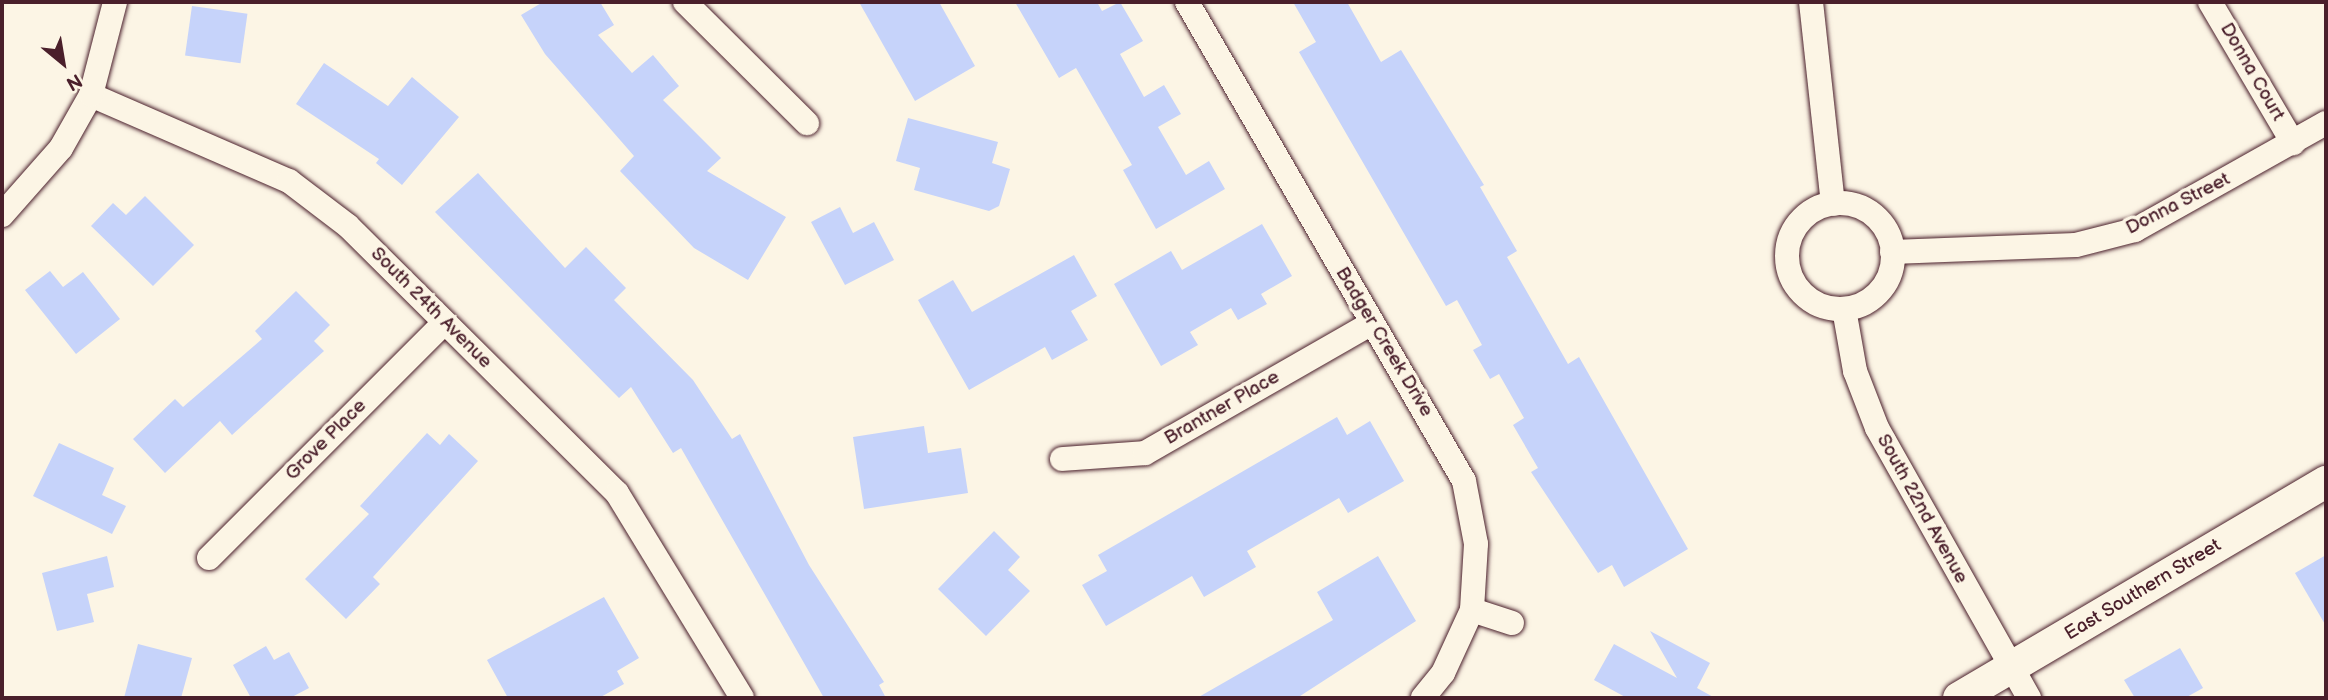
<!DOCTYPE html>
<html>
<head>
<meta charset="utf-8">
<style>
	body { margin:0 }
	#map { position:relative; width:2328px; height:700px; overflow:hidden; background:#fcf5e5; font-family:"Balsamiq Sans",sans-serif }
	div>[style] { position:absolute }
	.building>* { inset:0; background:#c6d3fa; transform-origin:0 0 }
	.roads { filter:drop-shadow(0 0 2px #4a1f2b) drop-shadow(0 0 2px #4a1f2b) }
	.minor>* { height:24px; margin:-12px; padding:0 12px; transform-origin:12px; border-radius:12px; background:#fcf5e5 }
	.minor>.ring { margin:-12px; padding:0; box-sizing:content-box; background:none; border:24px solid #fcf5e5; border-radius:50% }
	.tertiary>* { height:32px; margin:-16px; padding:0 16px; transform-origin:16px; border-radius:16px; background:#fcf5e5 }
	span { translate:-50% -50%; white-space:nowrap; text-align:center; line-height:1.15; -webkit-text-stroke:7px #fcf5e5; paint-order:stroke }
	.street-label { font-size:19px; color:#4a1f2b }
	.frame { position:absolute; inset:0; border:4px solid #4a1f2b; pointer-events:none }
	.north { position:absolute; left:28px; top:28px; width:70px; height:70px; -webkit-text-stroke:5px #fcf5e5; paint-order:stroke; rotate:150deg; font-size:19px; font-weight:700; line-height:28px; text-align:center; color:#4a1f2b }
	.north::after { content:''; display:block; margin:auto; width:24px; height:32px; background:#4a1f2b; clip-path:polygon(50% 0,100% 100%,50% 72%,0 100%) }
</style>
</head>
<body>
<div id="map">
	<div class="building">
		<div style="clip-path:polygon(543px 2px,600px 2px,614px 25px,598px 35px,632px 73px,653px 55px,679px 86px,663px 100px,721px 158px,707px 171px,786px 217px,748px 280px,694px 248px,620px 171px,634px 156px,545px 54px,521px 15px)"></div>
		<div style="clip-path:polygon(859px 2px,939px 2px,975px 66px,915px 101px)"></div>
		<div style="clip-path:polygon(1015px 2px,1097px 2px,1102px 11px,1120px 2px,1143px 41px,1120px 54px,1144px 97px,1164px 85px,1181px 114px,1158px 127px,1186px 175px,1209px 161px,1225px 189px,1156px 229px,1123px 170px,1132px 165px,1076px 68px,1059px 78px)"></div>
		<div style="clip-path:polygon(1293px 2px,1347px 2px,1381px 62px,1401px 50px,1484px 185px,1480px 187px,1517px 251px,1507px 257px,1568px 364px,1579px 357px,1688px 549px,1624px 587px,1612px 565px,1598px 573px,1531px 472px,1538px 468px,1513px 425px,1524px 418px,1499px 374px,1490px 379px,1473px 350px,1482px 345px,1457px 300px,1446px 306px,1299px 52px,1316px 42px)"></div>
		<div style="left:192px;top:6px;width:56px;height:50px;rotate:8deg"></div>
		<div style="clip-path:polygon(324px 63px,388px 106px,412px 77px,459px 117px,402px 185px,376px 163px,379px 159px,296px 104px)"></div>
		<div style="clip-path:polygon(908px 118px,998px 142px,992px 163px,1010px 169px,999px 206px,989px 211px,914px 190px,920px 168px,896px 161px)"></div>
		<div style="clip-path:polygon(478px 173px,565px 268px,586px 247px,626px 288px,614px 300px,693px 380px,732px 439px,740px 434px,809px 565px,884px 682px,879px 685px,886px 698px,824px 698px,681px 448px,673px 453px,631px 387px,619px 398px,435px 212px)"></div>
		<div style="clip-path:polygon(145px 196px,194px 245px,153px 286px,91px 226px,113px 203px,126px 215px)"></div>
		<div style="clip-path:polygon(840px 207px,853px 233px,874px 222px,894px 260px,845px 285px,811px 222px)"></div>
		<div style="clip-path:polygon(1262px 224px,1292px 276px,1261px 294px,1267px 304px,1238px 320px,1231px 308px,1190px 332px,1198px 345px,1161px 366px,1114px 284px,1171px 251px,1182px 270px)"></div>
		<div style="clip-path:polygon(1074px 255px,1097px 296px,1071px 311px,1088px 340px,1052px 360px,1045px 347px,969px 390px,918px 300px,953px 280px,972px 312px)"></div>
		<div style="clip-path:polygon(50px 271px,63px 287px,83px 272px,120px 319px,76px 354px,25px 290px)"></div>
		<div style="clip-path:polygon(296px 291px,330px 325px,314px 341px,324px 351px,232px 435px,220px 421px,165px 473px,133px 439px,175px 399px,183px 407px,262px 339px,255px 331px)"></div>
		<div style="clip-path:polygon(1337px 417px,1347px 435px,1370px 421px,1404px 481px,1348px 513px,1339px 498px,1247px 551px,1256px 567px,1204px 597px,1192px 576px,1106px 626px,1082px 585px,1107px 571px,1098px 555px)"></div>
		<div style="clip-path:polygon(924px 426px,928px 453px,961px 448px,968px 493px,864px 509px,853px 437px)"></div>
		<div style="clip-path:polygon(427px 433px,440px 445px,449px 434px,478px 461px,373px 577px,380px 584px,346px 619px,305px 579px,369px 514px,360px 506px)"></div>
		<div style="clip-path:polygon(59px 443px,114px 468px,102px 495px,126px 506px,112px 534px,33px 496px)"></div>
		<div style="clip-path:polygon(994px 531px,1020px 557px,1008px 570px,1030px 591px,986px 636px,938px 589px)"></div>
		<div style="clip-path:polygon(2326px 555px,2326px 626px,2295px 573px)"></div>
		<div style="clip-path:polygon(107px 556px,114px 587px,87px 594px,94px 622px,57px 631px,42px 573px)"></div>
		<div style="clip-path:polygon(1378px 556px,1416px 621px,1297px 698px,1197px 698px,1333px 620px,1317px 592px)"></div>
		<div style="clip-path:polygon(604px 597px,639px 658px,617px 671px,624px 684px,599px 698px,508px 698px,487px 660px)"></div>
		<div style="clip-path:polygon(1650px 631px,1710px 663px,1697px 688px,1715px 698px,1627px 698px,1594px 680px,1614px 644px,1677px 678px)"></div>
		<div style="clip-path:polygon(138px 644px,192px 658px,181px 698px,124px 698px)"></div>
		<div style="clip-path:polygon(266px 646px,274px 660px,289px 652px,309px 688px,290px 698px,251px 698px,233px 665px)"></div>
		<div style="clip-path:polygon(2180px 648px,2203px 688px,2185px 698px,2135px 698px,2124px 680px)"></div>
	</div>
	<div class="roads">
		<div class="minor">
			<div style="left:685px;top:2px;width:172px;rotate:44.8deg"></div>
			<div style="left:1187px;top:2px;width:553px;rotate:59.96deg"></div>
			<div style="left:1464px;top:481px;width:64px;rotate:79.2deg"></div>
			<div style="left:1476px;top:544px;width:66px;rotate:93.5deg"></div>
			<div style="left:1472px;top:610px;width:69px;rotate:114.7deg"></div>
			<div style="left:1443px;top:673px;width:32px;rotate:129deg"></div>
			<div style="left:1811px;top:2px;width:203px;rotate:83.8deg"></div>
			<div style="left:2210px;top:2px;width:164px;rotate:59.5deg"></div>
			<div style="left:91px;top:95px;width:216px;rotate:23.5deg"></div>
			<div style="left:289px;top:181px;width:74px;rotate:37.3deg"></div>
			<div style="left:348px;top:226px;width:379px;rotate:44.8deg"></div>
			<div style="left:617px;top:493px;width:240px;rotate:58.6deg"></div>
			<div class="ring" style="left:1787px;top:203px;width:82px;height:82px"></div>
			<div style="left:2px;top:215px;width:89px;rotate:-48.6deg"></div>
			<div style="left:61px;top:148px;width:61px;rotate:-60.5deg"></div>
			<div style="left:91px;top:95px;width:96px;rotate:-75.5deg"></div>
			<div style="left:1892px;top:252px;width:184px;rotate:-2.2deg"></div>
			<div style="left:2076px;top:245px;width:61px;rotate:-14.3deg"></div>
			<div style="left:2135px;top:230px;width:219px;rotate:-29.3deg"></div>
			<div style="left:1844px;top:309px;width:63px;rotate:79.9deg"></div>
			<div style="left:1855px;top:371px;width:61px;rotate:68.9deg"></div>
			<div style="left:1877px;top:428px;width:310px;rotate:60.6deg"></div>
			<div style="left:1062px;top:459px;width:83px;rotate:-4.1deg"></div>
			<div style="left:1145px;top:453px;width:262px;rotate:-29.8deg"></div>
			<div style="left:209px;top:558px;width:332px;rotate:-45deg"></div>
			<div style="left:1472px;top:610px;width:42px;rotate:18deg"></div>
		</div>
		<div class="tertiary">
			<div style="left:1959px;top:698px;width:426px;rotate:-30.5deg"></div>
		</div>
	</div>
	<div class="street-label">
		<span style="left:2252px;top:72px;rotate:60deg">Donna Court</span>
		<span style="left:2178px;top:204px;rotate:-27deg">Donna Street</span>
		<span style="left:431px;top:308px;rotate:45deg">South 24th Avenue</span>
		<span style="left:1384px;top:342px;rotate:59deg">Badger Creek Drive</span>
		<span style="left:1222px;top:408px;rotate:-30deg">Brantner Place</span>
		<span style="left:326px;top:440px;rotate:-45deg">Grove Place</span>
		<span style="left:1922px;top:509px;rotate:61deg">South 22nd Avenue</span>
		<span style="left:2143px;top:590px;rotate:-31deg">East Southern Street</span>
	</div>
	<div class="frame"></div>
	<div class="north">N</div>
</div>
</body>
</html>
